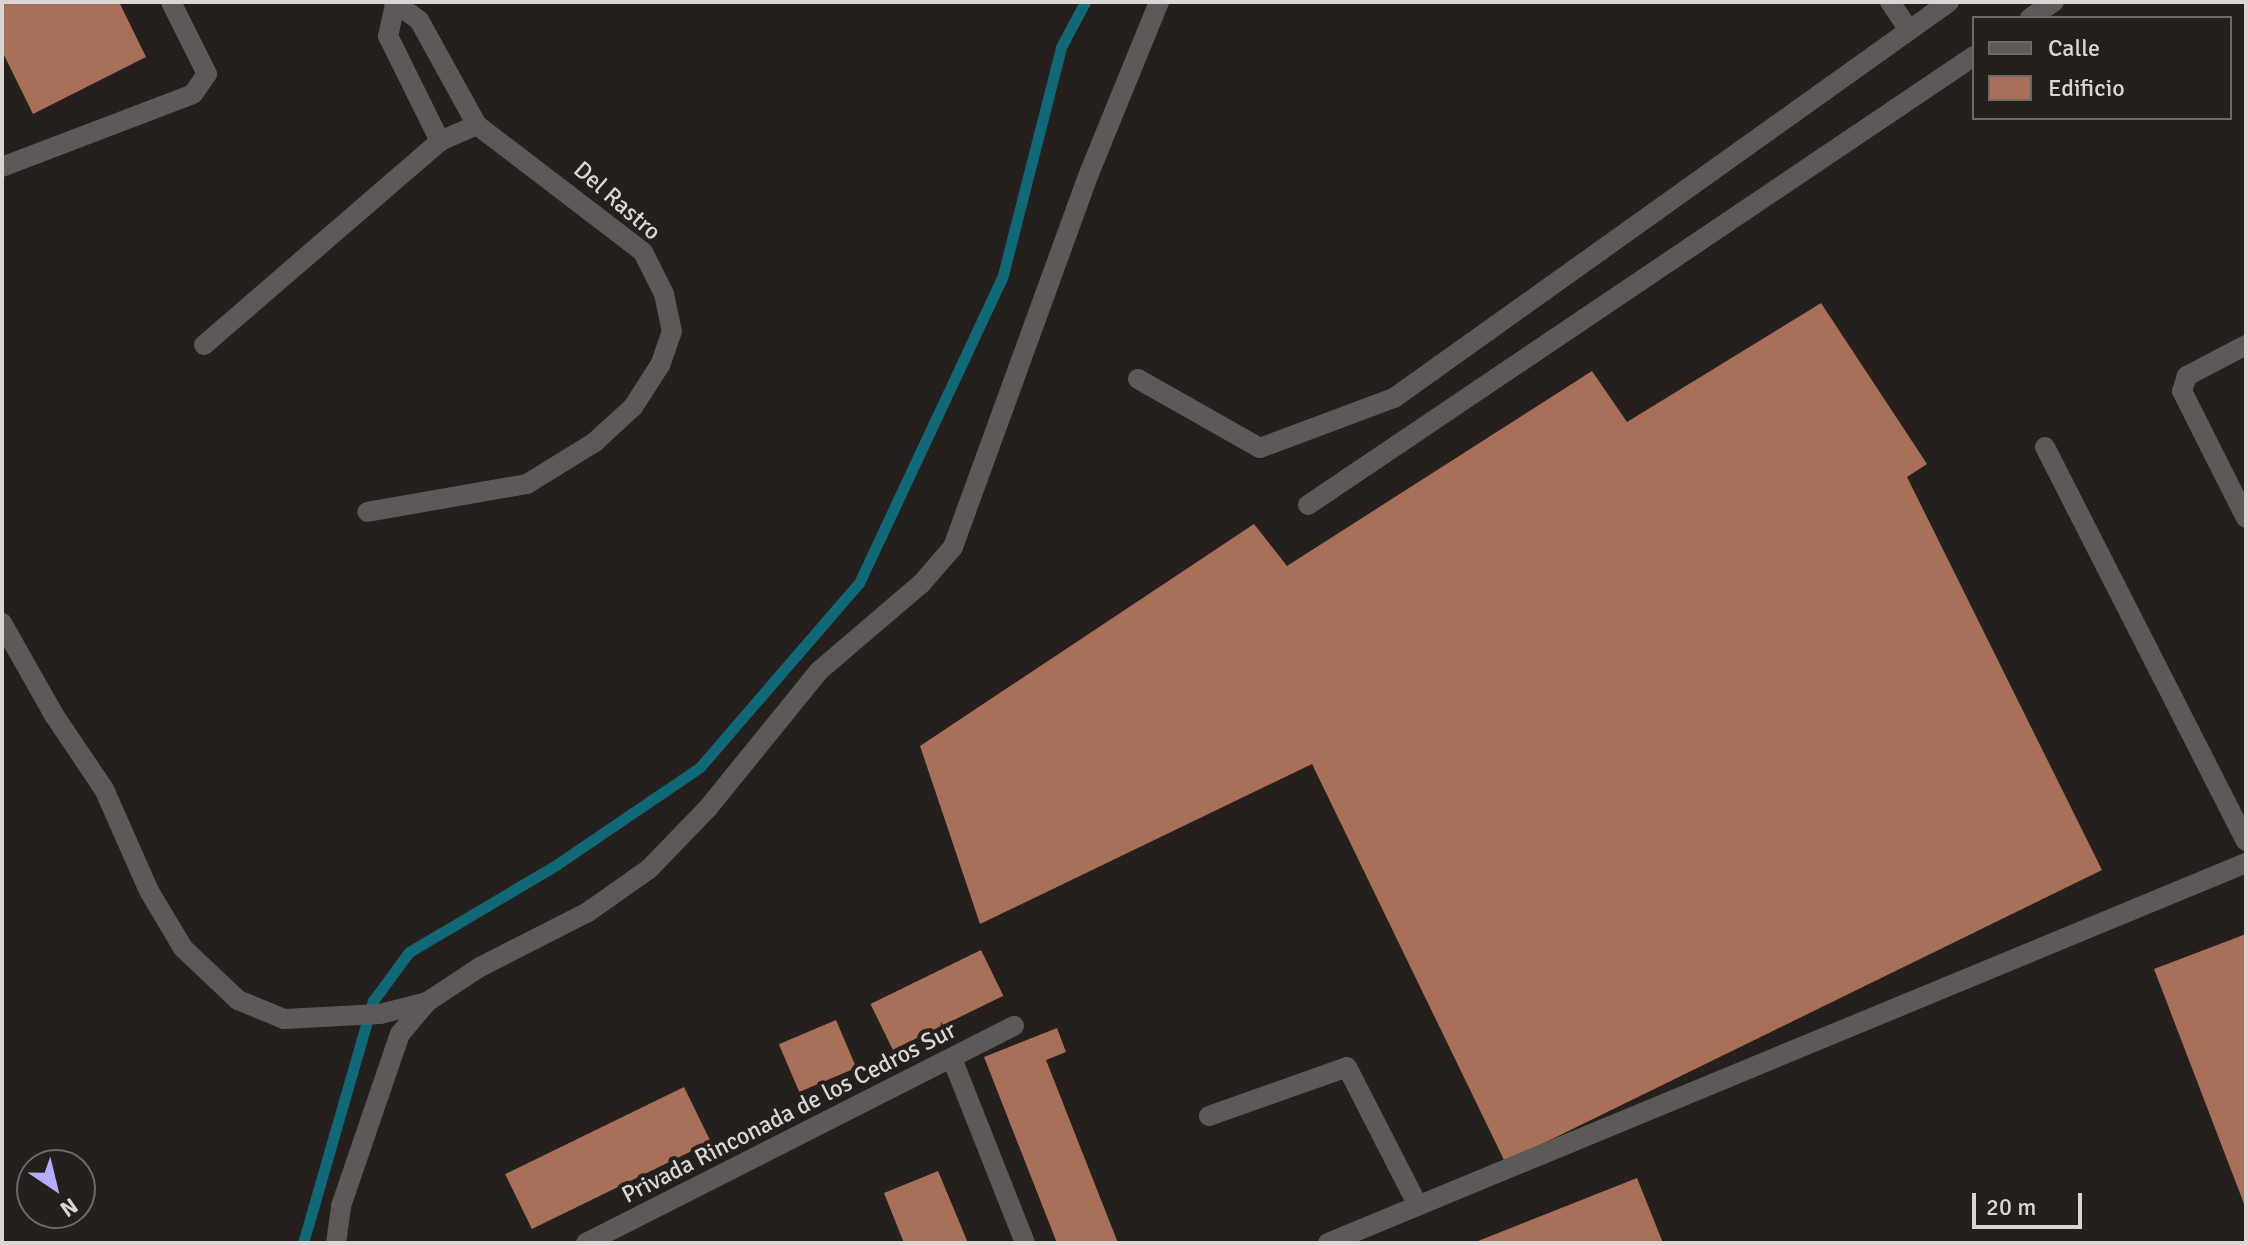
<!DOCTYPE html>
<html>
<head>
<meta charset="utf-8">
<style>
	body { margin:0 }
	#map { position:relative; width:2248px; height:1245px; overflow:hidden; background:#251f1d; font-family:Signika,sans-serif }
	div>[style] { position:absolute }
	.stream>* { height:11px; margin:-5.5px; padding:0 5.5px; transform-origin:5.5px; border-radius:5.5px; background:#116877 }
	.building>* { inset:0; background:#a87059; transform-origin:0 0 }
	.service>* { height:20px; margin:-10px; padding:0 10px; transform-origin:10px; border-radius:10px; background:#5c5958 }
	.minor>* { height:20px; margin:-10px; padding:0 10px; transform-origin:10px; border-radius:10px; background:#5c5958 }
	span { translate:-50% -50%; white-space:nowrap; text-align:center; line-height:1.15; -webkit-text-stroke:8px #251f1d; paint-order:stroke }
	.street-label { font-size:24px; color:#dbd6d4 }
	.frame { position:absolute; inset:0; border:4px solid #dbd6d4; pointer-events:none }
	.legend { position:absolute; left:1972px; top:16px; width:260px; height:104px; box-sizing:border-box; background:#251f1d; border:2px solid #6e6866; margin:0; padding:10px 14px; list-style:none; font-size:24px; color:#dbd6d4 }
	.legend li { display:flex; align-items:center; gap:16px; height:40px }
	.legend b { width:40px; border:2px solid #6e6866 }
	.north { position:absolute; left:16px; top:1149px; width:80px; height:80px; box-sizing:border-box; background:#251f1d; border:2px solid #6e6866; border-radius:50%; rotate:145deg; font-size:22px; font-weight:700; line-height:32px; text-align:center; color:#dbd6d4 }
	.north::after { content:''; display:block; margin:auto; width:28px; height:36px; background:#b6acf8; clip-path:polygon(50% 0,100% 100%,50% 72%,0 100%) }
	.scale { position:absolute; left:1972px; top:1193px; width:110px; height:36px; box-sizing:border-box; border:4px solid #dbd6d4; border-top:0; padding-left:10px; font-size:24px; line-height:28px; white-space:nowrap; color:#dbd6d4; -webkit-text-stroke:6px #251f1d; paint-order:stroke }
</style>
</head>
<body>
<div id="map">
	<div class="stream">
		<div style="left:303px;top:1243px;width:252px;rotate:-73.9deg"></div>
		<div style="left:373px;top:1001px;width:61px;rotate:-53.7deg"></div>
		<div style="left:409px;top:952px;width:171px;rotate:-30.6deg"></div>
		<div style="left:556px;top:865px;width:174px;rotate:-34.2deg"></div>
		<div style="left:700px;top:767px;width:243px;rotate:-49.2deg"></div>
		<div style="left:859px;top:583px;width:340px;rotate:-64.9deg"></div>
		<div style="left:1003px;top:275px;width:235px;rotate:-75.7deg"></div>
		<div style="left:1061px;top:47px;width:51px;rotate:-61.9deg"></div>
	</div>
	<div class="building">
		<div style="clip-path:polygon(2px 2px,119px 2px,146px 57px,33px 114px,2px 51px)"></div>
		<div style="clip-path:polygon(1821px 303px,1927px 464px,1907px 477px,2102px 870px,1505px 1162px,1312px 764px,980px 924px,920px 746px,1254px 524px,1287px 566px,1592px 371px,1627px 422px)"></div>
		<div style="clip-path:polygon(2246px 934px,2246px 1209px,2154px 969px)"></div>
		<div style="left:981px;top:950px;width:51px;height:123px;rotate:64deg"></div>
		<div style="left:836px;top:1020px;width:52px;height:62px;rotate:67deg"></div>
		<div style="clip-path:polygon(1057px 1028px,1066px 1052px,1046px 1060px,1118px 1243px,1057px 1243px,984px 1057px)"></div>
		<div style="left:684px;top:1087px;width:61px;height:199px;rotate:64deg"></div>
		<div style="clip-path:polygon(938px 1171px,968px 1243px,904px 1243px,884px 1193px)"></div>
		<div style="clip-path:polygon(1637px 1178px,1663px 1243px,1473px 1243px)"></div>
	</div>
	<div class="service">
		<div style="left:1890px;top:2px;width:34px;rotate:56deg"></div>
		<div style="left:2030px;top:18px;width:29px;rotate:-34deg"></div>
		<div style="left:2px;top:167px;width:204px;rotate:-20.9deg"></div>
		<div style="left:193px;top:94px;width:24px;rotate:-55deg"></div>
		<div style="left:207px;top:74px;width:80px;rotate:-116.6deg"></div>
		<div style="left:2246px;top:345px;width:67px;rotate:152.3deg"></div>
		<div style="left:2187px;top:376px;width:16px;rotate:108deg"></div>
		<div style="left:2182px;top:391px;width:142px;rotate:63.3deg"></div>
		<div style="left:1138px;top:379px;width:140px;rotate:29.5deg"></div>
		<div style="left:1260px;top:448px;width:143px;rotate:-20.5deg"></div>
		<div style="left:1394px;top:398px;width:682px;rotate:-35.51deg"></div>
		<div style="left:2045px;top:447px;width:442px;rotate:63deg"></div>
		<div style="left:1308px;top:505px;width:803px;rotate:-33.99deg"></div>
		<div style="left:2px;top:623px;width:106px;rotate:60.5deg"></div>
		<div style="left:54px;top:715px;width:89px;rotate:56deg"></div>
		<div style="left:104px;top:789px;width:111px;rotate:66.2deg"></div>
		<div style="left:149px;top:891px;width:66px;rotate:59.2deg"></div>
		<div style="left:183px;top:948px;width:76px;rotate:43.4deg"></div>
		<div style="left:238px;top:1000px;width:50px;rotate:22.4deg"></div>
		<div style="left:284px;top:1019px;width:96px;rotate:-3deg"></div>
		<div style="left:380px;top:1014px;width:49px;rotate:-14.3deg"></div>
		<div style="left:1209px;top:1116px;width:146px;rotate:-19.5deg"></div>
		<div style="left:1347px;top:1067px;width:156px;rotate:62.9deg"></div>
		<div style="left:336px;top:1243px;width:37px;rotate:-82deg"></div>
		<div style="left:341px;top:1206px;width:182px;rotate:-71.1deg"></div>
		<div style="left:400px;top:1034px;width:42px;rotate:-49.8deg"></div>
		<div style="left:427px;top:1002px;width:64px;rotate:-33.4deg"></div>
		<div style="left:480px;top:967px;width:121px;rotate:-27deg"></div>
		<div style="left:588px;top:912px;width:75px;rotate:-35.2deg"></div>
		<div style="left:649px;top:869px;width:85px;rotate:-46deg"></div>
		<div style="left:708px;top:808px;width:176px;rotate:-51deg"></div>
		<div style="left:819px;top:671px;width:134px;rotate:-40.5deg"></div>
		<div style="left:921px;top:584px;width:49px;rotate:-49.1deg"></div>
		<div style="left:953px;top:547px;width:395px;rotate:-70deg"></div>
		<div style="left:1088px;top:176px;width:188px;rotate:-67.8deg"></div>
		<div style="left:1328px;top:1243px;width:994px;rotate:-22.49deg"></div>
	</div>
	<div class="minor">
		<div style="left:394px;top:2px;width:31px;rotate:36deg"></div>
		<div style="left:419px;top:20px;width:120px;rotate:61.1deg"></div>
		<div style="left:395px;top:4px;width:33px;rotate:102deg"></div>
		<div style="left:388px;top:36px;width:117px;rotate:63.7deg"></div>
		<div style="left:204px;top:345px;width:312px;rotate:-40.8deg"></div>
		<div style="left:440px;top:141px;width:40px;rotate:-23.4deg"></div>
		<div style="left:477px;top:125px;width:209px;rotate:37.4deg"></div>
		<div style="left:643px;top:252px;width:47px;rotate:63.4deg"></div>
		<div style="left:664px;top:294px;width:38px;rotate:78deg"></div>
		<div style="left:672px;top:331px;width:36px;rotate:109deg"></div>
		<div style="left:660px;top:365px;width:50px;rotate:122.7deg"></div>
		<div style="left:633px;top:407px;width:52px;rotate:137.4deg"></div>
		<div style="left:595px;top:442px;width:80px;rotate:148.3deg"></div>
		<div style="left:527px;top:484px;width:162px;rotate:170.1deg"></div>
		<div style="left:953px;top:1061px;width:196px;rotate:68.4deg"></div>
		<div style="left:586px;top:1243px;width:480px;rotate:-26.9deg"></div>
	</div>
	<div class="street-label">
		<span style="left:617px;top:201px;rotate:41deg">Del Rastro</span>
		<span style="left:789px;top:1113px;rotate:-27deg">Privada Rinconada de los Cedros Sur</span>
	</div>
	<div class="frame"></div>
	<ul class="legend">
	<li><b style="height:10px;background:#5c5958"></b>Calle</li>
	<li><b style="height:22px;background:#a87059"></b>Edificio</li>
	</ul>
	<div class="north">N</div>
	<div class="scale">20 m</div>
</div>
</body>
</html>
